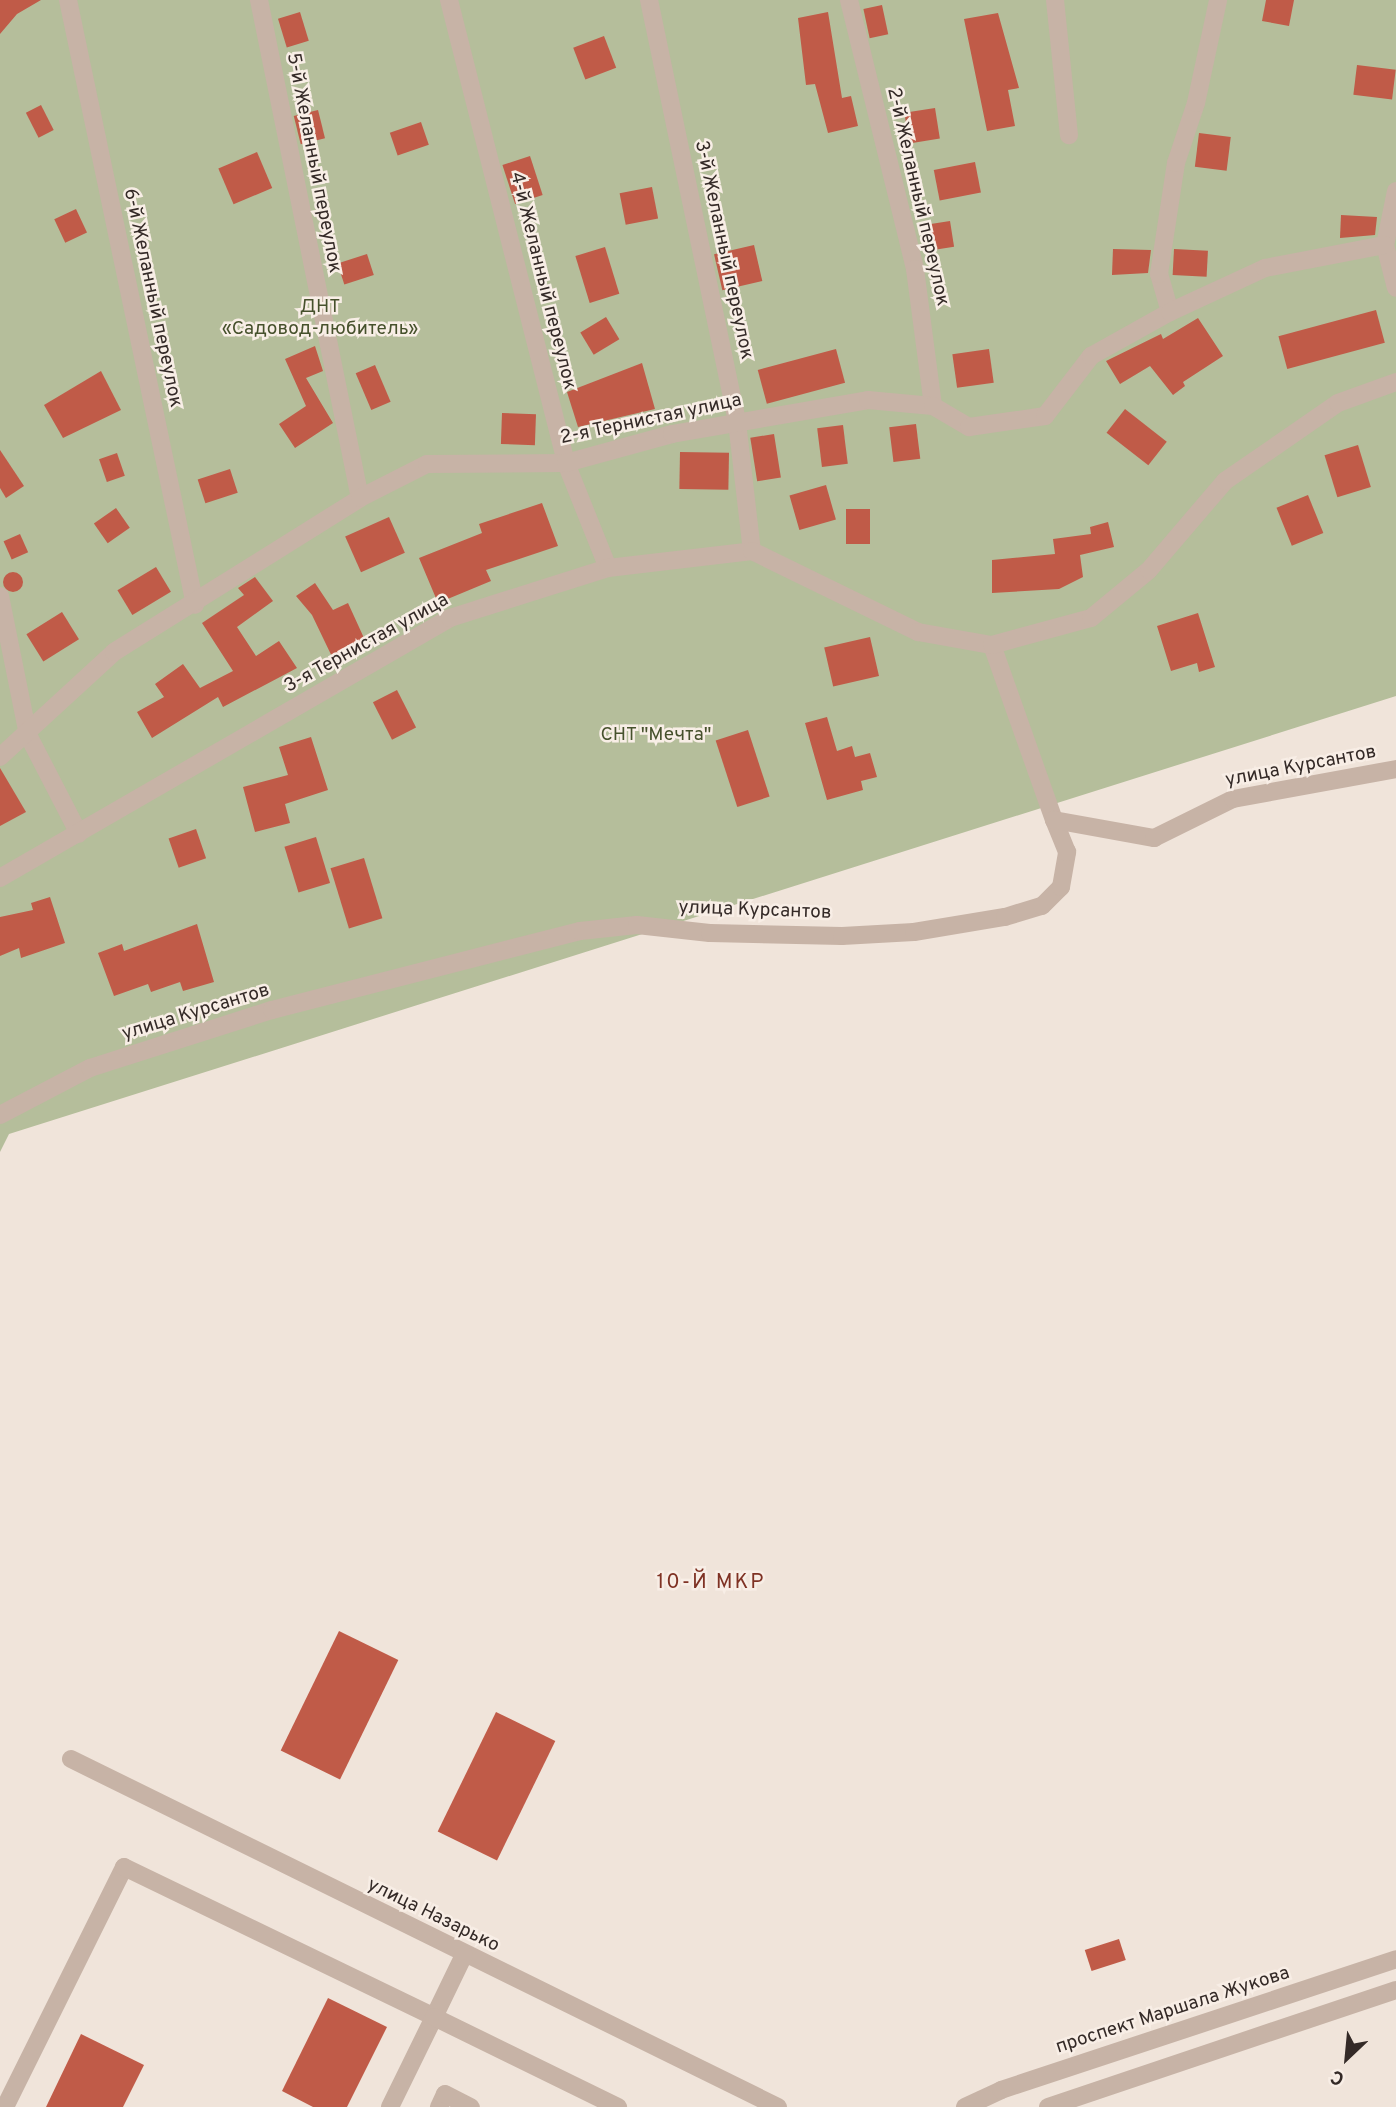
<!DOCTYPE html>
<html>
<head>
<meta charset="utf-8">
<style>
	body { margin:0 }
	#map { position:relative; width:1396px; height:2107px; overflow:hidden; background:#f0e4da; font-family:Overpass,sans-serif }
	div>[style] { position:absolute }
	.green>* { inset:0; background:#b5be9b }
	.building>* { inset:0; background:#c05b48; transform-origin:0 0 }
	.round { border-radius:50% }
	.minor>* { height:18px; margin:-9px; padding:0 9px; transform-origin:9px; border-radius:9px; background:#c7b3a6 }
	span { translate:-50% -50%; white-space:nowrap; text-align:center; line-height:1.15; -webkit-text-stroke:5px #f8eee6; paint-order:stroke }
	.street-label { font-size:19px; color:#342a27 }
	.park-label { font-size:19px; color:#46512c }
	.neighbourhood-label { font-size:21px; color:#7f3224; letter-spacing:2px }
	.north { position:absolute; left:1312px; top:2023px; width:70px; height:70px; -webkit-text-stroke:5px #f8eee6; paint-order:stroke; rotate:206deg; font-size:19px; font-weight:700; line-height:28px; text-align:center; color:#342a27 }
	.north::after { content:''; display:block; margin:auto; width:24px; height:32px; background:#342a27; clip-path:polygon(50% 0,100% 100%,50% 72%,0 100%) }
</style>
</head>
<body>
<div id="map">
	<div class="green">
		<div style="clip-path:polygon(0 0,1396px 0,1396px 696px,9px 1134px,0 1152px)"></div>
	</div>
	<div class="building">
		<div style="clip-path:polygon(0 0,41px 0,17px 14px,0 34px)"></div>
		<div style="clip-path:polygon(1266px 0,1294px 0,1289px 26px,1262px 21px)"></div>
		<div style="left:882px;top:5px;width:30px;height:19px;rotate:78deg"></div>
		<div style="left:300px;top:12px;width:30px;height:23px;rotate:73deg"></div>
		<div style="clip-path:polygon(828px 12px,842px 98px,851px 96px,858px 126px,828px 133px,815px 84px,806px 85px,798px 18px)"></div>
		<div style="clip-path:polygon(998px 13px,1019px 88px,1008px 90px,1015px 126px,987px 131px,964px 19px)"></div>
		<div style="left:604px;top:36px;width:34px;height:33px;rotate:69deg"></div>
		<div style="left:1357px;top:65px;width:39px;height:30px;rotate:7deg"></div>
		<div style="left:41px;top:105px;width:28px;height:17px;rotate:63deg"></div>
		<div style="left:935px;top:108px;width:31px;height:31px;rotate:81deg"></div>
		<div style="left:318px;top:110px;width:29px;height:25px;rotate:76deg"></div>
		<div style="left:421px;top:122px;width:24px;height:33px;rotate:71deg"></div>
		<div style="left:1199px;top:133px;width:32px;height:34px;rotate:7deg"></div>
		<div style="left:257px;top:152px;width:39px;height:42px;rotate:67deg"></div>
		<div style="left:530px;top:156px;width:41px;height:29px;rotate:72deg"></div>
		<div style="left:975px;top:162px;width:31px;height:42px;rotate:79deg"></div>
		<div style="left:652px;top:187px;width:32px;height:33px;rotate:79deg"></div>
		<div style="left:76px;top:209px;width:26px;height:24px;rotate:65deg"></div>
		<div style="clip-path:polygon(1341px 215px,1377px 217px,1375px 235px,1340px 238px)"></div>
		<div style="left:950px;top:221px;width:26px;height:26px;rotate:81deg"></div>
		<div style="left:754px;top:245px;width:37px;height:41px;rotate:77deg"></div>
		<div style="left:605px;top:247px;width:49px;height:31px;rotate:73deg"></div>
		<div style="clip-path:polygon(1113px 249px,1151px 250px,1148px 273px,1112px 275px)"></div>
		<div style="left:1174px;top:249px;width:34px;height:26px;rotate:3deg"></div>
		<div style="left:367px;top:254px;width:22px;height:31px;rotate:72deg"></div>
		<div style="left:1376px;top:310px;width:34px;height:101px;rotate:75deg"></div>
		<div style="left:606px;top:317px;width:26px;height:30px;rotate:59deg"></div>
		<div style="clip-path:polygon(1198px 318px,1223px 356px,1183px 382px,1185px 386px,1173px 395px,1150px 366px,1120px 384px,1106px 361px,1161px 334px,1163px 339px)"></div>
		<div style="clip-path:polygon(315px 346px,323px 371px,306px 378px,333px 423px,295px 448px,279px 424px,306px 406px,285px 359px)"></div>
		<div style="left:836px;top:349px;width:35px;height:81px;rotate:75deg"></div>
		<div style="left:989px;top:349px;width:34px;height:37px;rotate:82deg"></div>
		<div style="clip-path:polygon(642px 363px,655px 409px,578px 427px,567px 392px)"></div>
		<div style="left:375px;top:365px;width:40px;height:21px;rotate:67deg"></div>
		<div style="clip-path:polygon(101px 371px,121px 410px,63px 438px,44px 405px)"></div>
		<div style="left:1125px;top:409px;width:53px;height:30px;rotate:38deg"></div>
		<div style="left:502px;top:413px;width:34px;height:31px;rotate:2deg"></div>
		<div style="left:916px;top:424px;width:35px;height:27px;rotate:83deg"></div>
		<div style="left:843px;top:425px;width:39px;height:26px;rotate:83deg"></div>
		<div style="left:774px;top:434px;width:44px;height:24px;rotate:81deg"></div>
		<div style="left:1358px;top:445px;width:44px;height:35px;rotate:73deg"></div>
		<div style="clip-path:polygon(0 450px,24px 486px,6px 498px,0 488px)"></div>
		<div style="left:680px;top:452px;width:49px;height:37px;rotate:1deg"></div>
		<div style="left:117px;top:453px;width:24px;height:19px;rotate:71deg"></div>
		<div style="left:230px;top:469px;width:25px;height:34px;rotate:72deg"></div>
		<div style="left:826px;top:485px;width:36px;height:38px;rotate:74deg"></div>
		<div style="left:1308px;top:495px;width:41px;height:34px;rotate:68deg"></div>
		<div style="clip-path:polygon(542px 503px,558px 546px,486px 570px,491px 581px,438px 603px,419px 558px,482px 533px,479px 524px)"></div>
		<div style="left:116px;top:508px;width:24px;height:27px;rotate:55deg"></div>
		<div style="left:846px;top:509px;width:24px;height:35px"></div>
		<div style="left:389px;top:517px;width:39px;height:48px;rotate:66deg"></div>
		<div style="clip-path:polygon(1108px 522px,1114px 547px,1080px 555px,1083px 577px,1059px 589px,992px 593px,992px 560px,1055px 554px,1053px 539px,1091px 534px,1090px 527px)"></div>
		<div style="left:20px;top:534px;width:20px;height:18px;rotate:66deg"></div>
		<div style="left:156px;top:567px;width:29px;height:45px;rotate:59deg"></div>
		<div class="round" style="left:3px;top:572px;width:20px;height:20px"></div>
		<div style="clip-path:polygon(255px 577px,273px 601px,237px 627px,256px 656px,279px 641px,297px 668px,223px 707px,218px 697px,152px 738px,137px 712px,164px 697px,155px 684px,183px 664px,200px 688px,233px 671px,202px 623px,244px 595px,238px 588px)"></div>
		<div style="clip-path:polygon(315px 583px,333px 610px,348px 603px,369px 649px,336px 665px,312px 615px,296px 596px)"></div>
		<div style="left:62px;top:612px;width:32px;height:42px;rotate:58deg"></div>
		<div style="clip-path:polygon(1198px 613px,1215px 667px,1199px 672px,1197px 663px,1171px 671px,1157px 626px)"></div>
		<div style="left:870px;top:637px;width:40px;height:47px;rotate:77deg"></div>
		<div style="left:397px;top:690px;width:42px;height:27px;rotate:63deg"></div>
		<div style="clip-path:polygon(827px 717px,837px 751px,852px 746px,855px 757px,870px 753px,877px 777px,861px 781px,863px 790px,827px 800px,805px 723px)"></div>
		<div style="left:748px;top:730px;width:70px;height:34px;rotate:72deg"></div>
		<div style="clip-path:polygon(311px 737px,328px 790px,285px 804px,290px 823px,255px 832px,243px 787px,288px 775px,279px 747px)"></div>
		<div style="clip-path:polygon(0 768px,26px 812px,0 826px)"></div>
		<div style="left:196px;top:829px;width:31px;height:29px;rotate:71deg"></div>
		<div style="left:316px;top:837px;width:48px;height:33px;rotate:73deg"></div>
		<div style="left:364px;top:858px;width:63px;height:35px;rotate:73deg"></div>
		<div style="clip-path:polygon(50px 897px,65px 943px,21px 958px,19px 948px,0 956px,0 917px,33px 910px,31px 903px)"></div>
		<div style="clip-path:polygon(197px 924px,214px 982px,183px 991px,180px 982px,151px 992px,148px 984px,114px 996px,98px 953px,122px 944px,124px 951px)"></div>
		<div style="left:339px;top:1631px;width:66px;height:133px;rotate:26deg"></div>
		<div style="left:496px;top:1712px;width:66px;height:133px;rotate:26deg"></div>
		<div style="left:1119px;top:1939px;width:22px;height:36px;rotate:72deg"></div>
		<div style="clip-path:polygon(328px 1998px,387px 2027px,347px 2107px,313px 2107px,282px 2091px)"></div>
		<div style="clip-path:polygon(81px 2034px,144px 2065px,123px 2107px,46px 2107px)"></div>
	</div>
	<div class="minor">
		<div style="left:68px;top:0;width:618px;rotate:78.14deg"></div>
		<div style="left:259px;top:0;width:508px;rotate:78.54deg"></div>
		<div style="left:449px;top:0;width:478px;rotate:75.8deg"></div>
		<div style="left:566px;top:463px;width:113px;rotate:68.2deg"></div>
		<div style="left:649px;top:0;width:431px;rotate:78.2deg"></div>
		<div style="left:737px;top:422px;width:130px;rotate:83.4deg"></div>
		<div style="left:849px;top:0;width:277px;rotate:76.2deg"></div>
		<div style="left:915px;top:269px;width:138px;rotate:82.5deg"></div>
		<div style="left:1055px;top:0;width:136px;rotate:84.1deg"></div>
		<div style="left:1396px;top:191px;width:55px;rotate:101.5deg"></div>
		<div style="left:1385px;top:245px;width:44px;rotate:75.7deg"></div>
		<div style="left:1170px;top:312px;width:40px;rotate:-106deg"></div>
		<div style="left:1159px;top:274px;width:112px;rotate:-81.3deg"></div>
		<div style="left:1176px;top:163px;width:63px;rotate:-71.6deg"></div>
		<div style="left:1196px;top:103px;width:105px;rotate:-77.9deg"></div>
		<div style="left:0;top:596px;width:142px;rotate:78.6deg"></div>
		<div style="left:28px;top:735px;width:111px;rotate:62.7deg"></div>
		<div style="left:992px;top:645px;width:186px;rotate:70.5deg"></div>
		<div style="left:0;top:757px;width:155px;rotate:-42.6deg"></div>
		<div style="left:114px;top:652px;width:290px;rotate:-32deg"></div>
		<div style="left:360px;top:498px;width:75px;rotate:-26.9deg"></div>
		<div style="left:427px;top:464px;width:139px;rotate:-0.4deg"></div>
		<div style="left:566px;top:463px;width:110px;rotate:-15.3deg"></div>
		<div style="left:672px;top:434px;width:199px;rotate:-9.8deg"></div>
		<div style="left:868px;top:400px;width:65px;rotate:5.3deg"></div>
		<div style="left:933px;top:406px;width:42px;rotate:30.3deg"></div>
		<div style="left:969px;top:427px;width:77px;rotate:-8.2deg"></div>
		<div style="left:1045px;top:416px;width:76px;rotate:-52.5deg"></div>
		<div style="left:1091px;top:356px;width:90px;rotate:-29.1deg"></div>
		<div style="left:1170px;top:312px;width:105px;rotate:-24.9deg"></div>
		<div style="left:1265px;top:268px;width:122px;rotate:-10.9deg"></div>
		<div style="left:0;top:878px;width:520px;rotate:-30.02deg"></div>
		<div style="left:450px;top:618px;width:166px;rotate:-17.6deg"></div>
		<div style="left:608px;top:568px;width:145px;rotate:-6.7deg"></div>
		<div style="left:752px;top:551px;width:185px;rotate:26deg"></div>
		<div style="left:918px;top:632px;width:75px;rotate:10deg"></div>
		<div style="left:992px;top:645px;width:103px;rotate:-15.3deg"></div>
		<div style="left:1091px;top:618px;width:75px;rotate:-39.6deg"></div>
		<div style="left:1149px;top:570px;width:117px;rotate:-49.5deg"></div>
		<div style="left:1225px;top:481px;width:137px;rotate:-34.6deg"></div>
		<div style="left:1338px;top:403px;width:62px;rotate:-19.9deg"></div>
		<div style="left:0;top:1115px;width:102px;rotate:-27.6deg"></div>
		<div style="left:90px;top:1068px;width:191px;rotate:-17.7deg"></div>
		<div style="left:272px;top:1010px;width:318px;rotate:-14.4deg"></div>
		<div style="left:580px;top:931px;width:57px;rotate:-6deg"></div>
		<div style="left:637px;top:925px;width:73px;rotate:6.3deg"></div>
		<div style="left:710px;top:933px;width:132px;rotate:1.3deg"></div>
		<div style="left:842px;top:936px;width:72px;rotate:-3.2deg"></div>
		<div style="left:914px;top:932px;width:92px;rotate:-9.4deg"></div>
		<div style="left:1005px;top:917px;width:39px;rotate:-17deg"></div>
		<div style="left:1042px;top:906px;width:27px;rotate:-45deg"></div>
		<div style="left:1061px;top:887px;width:36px;rotate:-80deg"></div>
		<div style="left:1067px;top:852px;width:35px;rotate:-112deg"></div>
		<div style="left:1054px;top:820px;width:102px;rotate:10.2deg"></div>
		<div style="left:1154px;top:838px;width:88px;rotate:-26.3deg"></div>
		<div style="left:1233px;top:799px;width:166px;rotate:-10.4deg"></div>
		<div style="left:71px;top:1759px;width:788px;rotate:26.21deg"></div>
		<div style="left:5px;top:2107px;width:268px;rotate:-63.6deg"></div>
		<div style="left:124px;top:1867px;width:344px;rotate:25.8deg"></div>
		<div style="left:434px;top:2017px;width:69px;rotate:-64.2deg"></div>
		<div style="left:390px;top:2107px;width:100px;rotate:-63.9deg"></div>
		<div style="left:434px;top:2017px;width:205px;rotate:26.1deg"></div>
		<div style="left:439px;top:2107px;width:14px;rotate:-65deg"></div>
		<div style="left:445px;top:2094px;width:29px;rotate:27deg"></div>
		<div style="left:965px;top:2107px;width:40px;rotate:-25deg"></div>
		<div style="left:1001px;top:2090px;width:416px;rotate:-18.3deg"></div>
		<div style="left:1048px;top:2107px;width:367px;rotate:-18.6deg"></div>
	</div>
	<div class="street-label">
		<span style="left:313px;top:163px;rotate:79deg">5-й Желанный переулок</span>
		<span style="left:917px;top:197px;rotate:77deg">2-й Желанный переулок</span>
		<span style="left:723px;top:250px;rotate:78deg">3-й Желанный переулок</span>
		<span style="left:542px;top:281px;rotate:76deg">4-й Желанный переулок</span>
		<span style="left:152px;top:298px;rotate:78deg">6-й Желанный переулок</span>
		<span style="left:651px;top:420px;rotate:-12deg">2-я Тернистая улица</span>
		<span style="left:367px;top:644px;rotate:-29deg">3-я Тернистая улица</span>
		<span style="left:1301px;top:767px;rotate:-11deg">улица Курсантов</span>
		<span style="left:755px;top:911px;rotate:2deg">улица Курсантов</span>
		<span style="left:196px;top:1013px;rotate:-17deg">улица Курсантов</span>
		<span style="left:433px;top:1916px;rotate:26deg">улица Назарько</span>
		<span style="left:1173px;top:2011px;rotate:-18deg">проспект Маршала Жукова</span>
	</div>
	<div class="park-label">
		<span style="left:320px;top:319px">ДНТ<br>«Садовод-любитель»</span>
		<span style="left:656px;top:736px">СНТ "Мечта"</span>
	</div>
	<div class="neighbourhood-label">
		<span style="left:711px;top:1583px">10-Й МКР</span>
	</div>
	<div class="north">С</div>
</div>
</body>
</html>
